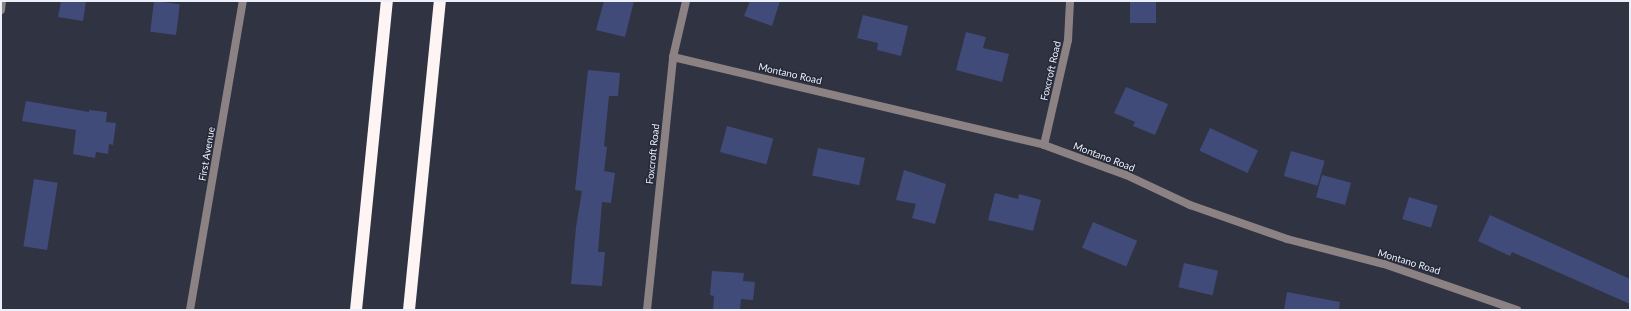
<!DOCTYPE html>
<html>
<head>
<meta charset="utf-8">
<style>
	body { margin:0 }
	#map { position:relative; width:1631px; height:311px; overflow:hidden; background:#2f3342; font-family:Lato,sans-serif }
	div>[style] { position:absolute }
	.building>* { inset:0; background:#414b7a; transform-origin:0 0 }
	.street>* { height:8px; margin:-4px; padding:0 4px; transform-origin:4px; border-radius:4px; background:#8c8283 }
	.highway>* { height:12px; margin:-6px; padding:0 6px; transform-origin:6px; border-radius:6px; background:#fef4f4 }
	span { translate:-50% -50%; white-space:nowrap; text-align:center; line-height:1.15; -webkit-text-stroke:3px #252938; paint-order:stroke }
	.street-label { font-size:10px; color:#edf0fa }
	.frame { position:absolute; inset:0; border:2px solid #edf0fa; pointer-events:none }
</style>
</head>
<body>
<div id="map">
	<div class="building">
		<div style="clip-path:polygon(61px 1px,86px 1px,83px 21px,58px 17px)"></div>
		<div style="left:154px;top:1px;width:26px;height:31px;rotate:7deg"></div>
		<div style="clip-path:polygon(604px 1px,634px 1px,625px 37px,596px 30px)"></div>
		<div style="clip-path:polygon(750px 1px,780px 1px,772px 26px,744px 16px)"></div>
		<div style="left:1130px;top:1px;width:26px;height:22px"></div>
		<div style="clip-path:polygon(863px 15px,908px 26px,901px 56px,877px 50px,878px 43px,857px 38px)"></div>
		<div style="clip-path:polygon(966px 32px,986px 37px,983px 48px,1009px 54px,1002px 82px,956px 70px)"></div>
		<div style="clip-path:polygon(588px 70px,620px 73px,618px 96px,609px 96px,604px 146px,607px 147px,604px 171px,615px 173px,611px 203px,602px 202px,598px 252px,605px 252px,602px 286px,571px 284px,576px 227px,582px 191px,575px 190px)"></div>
		<div style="clip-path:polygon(1126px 87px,1168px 104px,1155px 135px,1133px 126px,1135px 122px,1114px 113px)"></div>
		<div style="clip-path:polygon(26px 101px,89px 112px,89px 110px,107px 112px,106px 122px,116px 123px,113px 145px,109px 144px,108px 154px,96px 152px,95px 158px,73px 154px,76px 130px,22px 121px)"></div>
		<div style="left:727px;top:126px;width:48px;height:27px;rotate:15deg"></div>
		<div style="left:1210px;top:128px;width:53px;height:25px;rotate:25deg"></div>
		<div style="left:818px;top:148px;width:48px;height:28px;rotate:12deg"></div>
		<div style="left:1291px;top:151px;width:35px;height:26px;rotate:16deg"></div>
		<div style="clip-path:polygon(904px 170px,946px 184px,935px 224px,912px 218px,916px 204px,896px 200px)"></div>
		<div style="left:1322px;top:175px;width:30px;height:23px;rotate:15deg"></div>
		<div style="left:34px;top:179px;width:24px;height:68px;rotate:9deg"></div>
		<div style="clip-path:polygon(995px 193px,1018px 199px,1019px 194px,1041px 200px,1033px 231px,988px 220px)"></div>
		<div style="left:1409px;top:197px;width:30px;height:23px;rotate:17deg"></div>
		<div style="clip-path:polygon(1490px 215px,1630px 279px,1630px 304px,1512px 252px,1510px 256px,1478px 241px)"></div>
		<div style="left:1093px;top:222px;width:48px;height:28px;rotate:23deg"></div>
		<div style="left:1184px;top:263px;width:35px;height:25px;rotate:13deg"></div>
		<div style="clip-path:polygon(712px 271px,744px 273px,743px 281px,755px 282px,753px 300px,741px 299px,740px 310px,713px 310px,714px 296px,710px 295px)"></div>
		<div style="clip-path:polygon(1287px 292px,1340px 302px,1339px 310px,1284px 310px)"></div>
	</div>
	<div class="street">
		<div style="left:1px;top:10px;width:9px;rotate:-84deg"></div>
		<div style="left:673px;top:57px;width:381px;rotate:13.3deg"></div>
		<div style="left:1044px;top:145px;width:87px;rotate:20.1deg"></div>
		<div style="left:1126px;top:175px;width:71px;rotate:25.1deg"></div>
		<div style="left:1190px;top:205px;width:103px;rotate:19.3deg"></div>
		<div style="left:1287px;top:239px;width:100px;rotate:14.5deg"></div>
		<div style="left:1384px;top:264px;width:141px;rotate:19.1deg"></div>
		<div style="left:1044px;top:145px;width:108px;rotate:-77.1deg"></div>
		<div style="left:1068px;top:40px;width:39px;rotate:-87deg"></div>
		<div style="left:190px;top:310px;width:314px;rotate:-80.3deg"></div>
		<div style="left:647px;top:310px;width:254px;rotate:-84.1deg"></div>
		<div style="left:673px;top:57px;width:57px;rotate:-76.9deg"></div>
	</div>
	<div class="highway">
		<div style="left:356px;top:310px;width:311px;rotate:-84.3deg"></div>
		<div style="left:409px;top:310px;width:311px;rotate:-84.3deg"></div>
	</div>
	<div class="street-label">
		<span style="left:1051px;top:71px;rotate:-77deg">Foxcroft Road</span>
		<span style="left:790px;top:74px;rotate:13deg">Montano Road</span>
		<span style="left:207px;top:154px;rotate:-80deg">First Avenue</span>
		<span style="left:653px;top:154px;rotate:-84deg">Foxcroft Road</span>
		<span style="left:1104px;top:157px;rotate:21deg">Montano Road</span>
		<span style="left:1409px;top:262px;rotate:17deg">Montano Road</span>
	</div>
	<div class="frame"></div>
</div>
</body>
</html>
